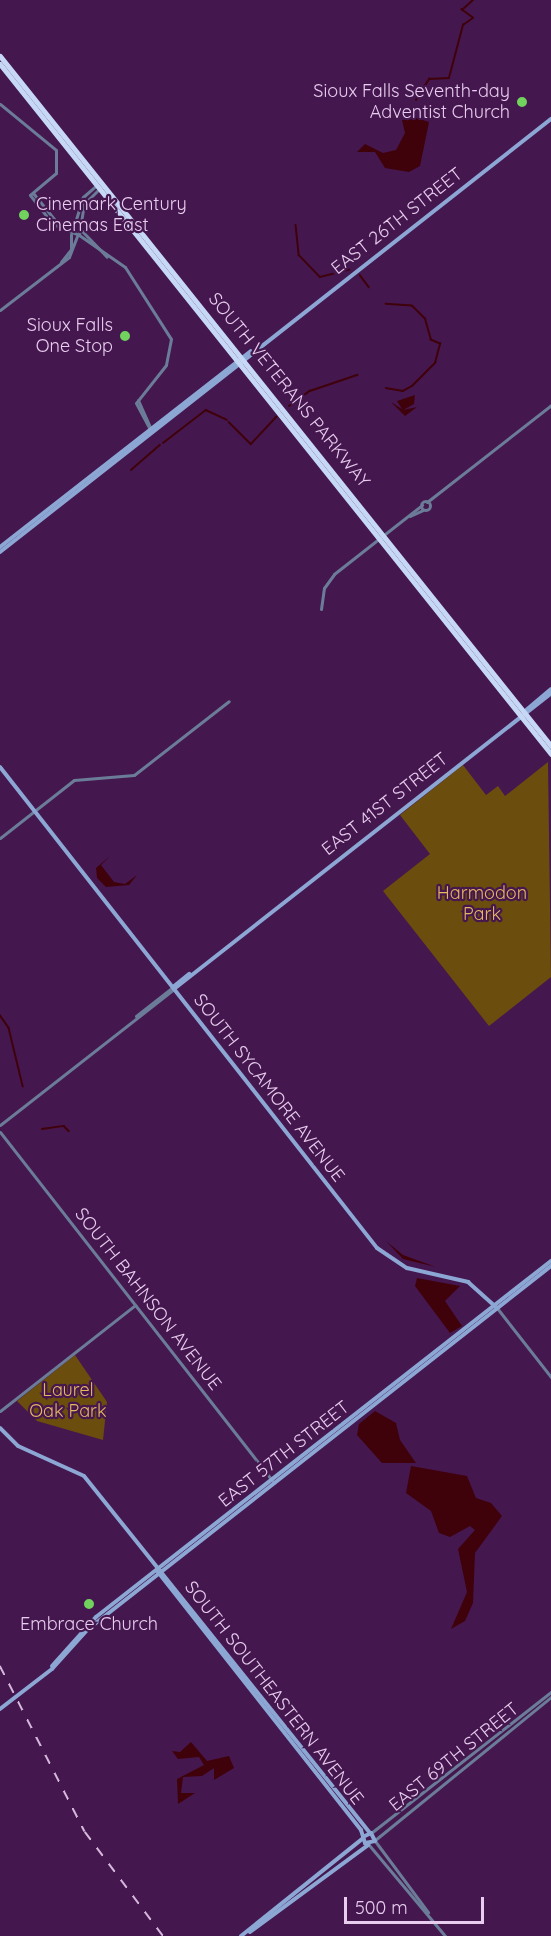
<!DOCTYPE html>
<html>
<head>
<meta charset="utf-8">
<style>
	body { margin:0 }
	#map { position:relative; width:551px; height:1936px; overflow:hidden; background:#45174f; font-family:Quicksand,sans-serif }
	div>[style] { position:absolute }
	.green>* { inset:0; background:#6b4d0e }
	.water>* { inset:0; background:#3f020a }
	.stream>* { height:1.5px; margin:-0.75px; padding:0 0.75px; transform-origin:0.75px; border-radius:0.75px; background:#3f020a }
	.tertiary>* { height:3px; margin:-1.5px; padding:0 1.5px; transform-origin:1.5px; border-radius:1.5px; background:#6b7c98 }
	.tertiary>.ring { margin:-1.5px; padding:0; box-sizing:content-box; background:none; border:3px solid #6b7c98; border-radius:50% }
	.secondary>* { height:4px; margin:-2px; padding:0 2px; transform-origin:2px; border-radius:2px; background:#8ca7d4 }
	.trunk>* { height:5px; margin:-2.5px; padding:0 2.5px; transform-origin:2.5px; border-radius:2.5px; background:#c6d8f6 }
	.rail>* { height:1.5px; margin-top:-0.75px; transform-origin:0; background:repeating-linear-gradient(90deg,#d5b8db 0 10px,transparent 0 20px) }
	.dots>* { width:16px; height:16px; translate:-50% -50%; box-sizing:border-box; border:3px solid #45174f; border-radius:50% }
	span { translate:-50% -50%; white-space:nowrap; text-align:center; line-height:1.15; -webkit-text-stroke:4.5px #45174f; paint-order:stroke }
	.poi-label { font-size:18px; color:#e8cdee }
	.right { translate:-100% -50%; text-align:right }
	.left { translate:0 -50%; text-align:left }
	.street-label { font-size:18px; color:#e8cdee }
	.park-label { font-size:18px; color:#e7b75f }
	.scale { position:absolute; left:344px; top:1897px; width:140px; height:27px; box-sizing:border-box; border:3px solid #e8cdee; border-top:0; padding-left:8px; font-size:18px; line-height:21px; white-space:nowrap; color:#e8cdee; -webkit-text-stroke:4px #45174f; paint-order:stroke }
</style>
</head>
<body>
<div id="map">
	<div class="green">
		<div style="clip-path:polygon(548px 762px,551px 977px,489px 1026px,383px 891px,430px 854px,400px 815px,463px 765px,486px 795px,498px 786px,505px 796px)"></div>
		<div style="clip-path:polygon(75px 1355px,107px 1402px,103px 1440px,37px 1421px,17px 1401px)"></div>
	</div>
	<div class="water">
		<div style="clip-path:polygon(416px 118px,429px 122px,420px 166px,409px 172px,385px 168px,375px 152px,357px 152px,365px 144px,383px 153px,396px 150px,405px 133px,402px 120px)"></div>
		<div style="clip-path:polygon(415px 395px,414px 404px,403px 410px,417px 407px,405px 416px,391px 402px,402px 409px,397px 401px)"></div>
		<div style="clip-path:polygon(110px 856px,101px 865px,114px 882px,125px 884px,137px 875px,129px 885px,106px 887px,97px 878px,96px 868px)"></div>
		<div style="clip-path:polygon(386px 1241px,403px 1255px,436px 1267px,403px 1259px)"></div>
		<div style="clip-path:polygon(417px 1278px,460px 1286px,445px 1301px,462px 1326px,450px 1333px,415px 1286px)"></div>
		<div style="clip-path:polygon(375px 1411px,396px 1423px,400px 1440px,416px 1463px,382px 1463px,357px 1435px,359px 1424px)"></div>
		<div style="clip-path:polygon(411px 1466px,467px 1476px,476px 1498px,491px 1503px,502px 1516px,475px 1553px,473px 1603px,465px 1621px,451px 1629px,467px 1592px,458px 1549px,475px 1530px,470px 1526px,450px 1537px,439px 1533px,431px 1511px,406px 1493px)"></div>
		<div style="clip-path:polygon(191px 1742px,207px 1761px,229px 1756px,234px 1768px,214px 1780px,214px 1768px,202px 1776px,183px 1777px,181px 1793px,195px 1793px,178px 1804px,177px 1779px,204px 1765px,199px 1757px,178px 1759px,172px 1751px,180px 1752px)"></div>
	</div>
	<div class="stream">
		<div style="left:416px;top:100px;width:25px;rotate:-58deg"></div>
		<div style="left:429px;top:79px;width:20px;rotate:-3deg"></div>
		<div style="left:449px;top:78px;width:55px;rotate:-75.2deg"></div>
		<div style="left:463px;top:25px;width:12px;rotate:-35deg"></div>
		<div style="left:473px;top:18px;width:14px;rotate:-144deg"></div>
		<div style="left:462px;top:10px;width:15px;rotate:-42deg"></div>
		<div style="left:296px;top:225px;width:30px;rotate:84deg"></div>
		<div style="left:299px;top:255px;width:30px;rotate:46deg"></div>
		<div style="left:320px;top:277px;width:30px;rotate:-14deg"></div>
		<div style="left:360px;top:275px;width:15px;rotate:53deg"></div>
		<div style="left:386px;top:388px;width:17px;rotate:10deg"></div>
		<div style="left:403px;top:391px;width:10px;rotate:-29deg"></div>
		<div style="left:412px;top:386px;width:33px;rotate:-45deg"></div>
		<div style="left:435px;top:363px;width:20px;rotate:-75deg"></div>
		<div style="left:440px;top:344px;width:10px;rotate:-156deg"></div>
		<div style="left:431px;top:340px;width:22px;rotate:-106deg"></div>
		<div style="left:425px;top:319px;width:18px;rotate:-135deg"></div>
		<div style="left:412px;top:306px;width:26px;rotate:-176deg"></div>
		<div style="left:289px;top:406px;width:26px;rotate:-36deg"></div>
		<div style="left:310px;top:391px;width:50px;rotate:-18.8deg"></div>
		<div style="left:229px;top:422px;width:31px;rotate:45deg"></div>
		<div style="left:251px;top:444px;width:37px;rotate:-47deg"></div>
		<div style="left:163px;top:443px;width:54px;rotate:-37.5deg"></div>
		<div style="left:206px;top:410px;width:23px;rotate:25deg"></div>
		<div style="left:131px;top:470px;width:38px;rotate:-41deg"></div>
		<div style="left:0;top:1015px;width:16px;rotate:55deg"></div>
		<div style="left:9px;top:1028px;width:60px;rotate:76.4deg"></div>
		<div style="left:42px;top:1129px;width:22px;rotate:-8deg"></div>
		<div style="left:64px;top:1126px;width:7px;rotate:45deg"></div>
	</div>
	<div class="tertiary">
		<div style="left:0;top:104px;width:72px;rotate:39.4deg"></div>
		<div style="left:56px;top:150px;width:23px;rotate:90deg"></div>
		<div style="left:56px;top:173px;width:34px;rotate:140deg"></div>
		<div style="left:30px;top:195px;width:37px;rotate:52deg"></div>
		<div style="left:53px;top:224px;width:28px;rotate:23deg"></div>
		<div style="left:79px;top:235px;width:31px;rotate:-81deg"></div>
		<div style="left:84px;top:204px;width:23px;rotate:-45deg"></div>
		<div style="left:33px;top:193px;width:36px;rotate:51deg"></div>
		<div style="left:56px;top:221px;width:18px;rotate:16deg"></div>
		<div style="left:74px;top:226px;width:30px;rotate:-73deg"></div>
		<div style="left:83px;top:197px;width:18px;rotate:-41deg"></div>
		<div style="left:81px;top:230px;width:37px;rotate:46deg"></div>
		<div style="left:79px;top:235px;width:56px;rotate:34.8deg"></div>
		<div style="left:125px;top:267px;width:85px;rotate:57.4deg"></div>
		<div style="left:171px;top:339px;width:26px;rotate:101deg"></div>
		<div style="left:166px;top:365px;width:48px;rotate:128.3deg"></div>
		<div style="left:136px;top:403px;width:32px;rotate:62deg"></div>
		<div style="left:61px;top:262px;width:16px;rotate:-52deg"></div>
		<div style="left:71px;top:249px;width:15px;rotate:-90deg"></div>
		<div style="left:0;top:310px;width:87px;rotate:-37.5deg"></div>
		<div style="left:69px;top:257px;width:22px;rotate:-69deg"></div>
		<div style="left:138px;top:400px;width:34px;rotate:66deg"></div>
		<div class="ring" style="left:421.5px;top:501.5px;width:6px;height:6px"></div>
		<div style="left:427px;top:502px;width:157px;rotate:-38deg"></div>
		<div style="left:410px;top:516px;width:14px;rotate:-25deg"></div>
		<div style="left:321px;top:609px;width:21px;rotate:-82deg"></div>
		<div style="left:324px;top:588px;width:17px;rotate:-54deg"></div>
		<div style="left:334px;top:574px;width:112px;rotate:-38.1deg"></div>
		<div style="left:0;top:838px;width:94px;rotate:-38.1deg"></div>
		<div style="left:74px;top:780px;width:60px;rotate:-4.8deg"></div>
		<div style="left:134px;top:775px;width:120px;rotate:-37.9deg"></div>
		<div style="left:136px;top:1016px;width:47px;rotate:-38.1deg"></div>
		<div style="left:0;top:1125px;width:221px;rotate:-38deg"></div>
		<div style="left:0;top:1132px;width:442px;rotate:52deg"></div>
		<div style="left:497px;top:1308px;width:88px;rotate:52deg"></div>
		<div style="left:0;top:1411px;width:172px;rotate:-38.1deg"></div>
		<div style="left:371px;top:1833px;width:229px;rotate:-38.1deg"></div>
		<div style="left:375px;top:1840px;width:227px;rotate:-39.1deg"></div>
		<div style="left:375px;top:1841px;width:89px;rotate:53.3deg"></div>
		<div style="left:369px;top:1845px;width:119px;rotate:50.1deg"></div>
	</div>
	<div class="secondary">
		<div style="left:0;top:547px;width:318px;rotate:-38deg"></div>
		<div style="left:0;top:552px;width:701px;rotate:-38.16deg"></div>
		<div style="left:525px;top:711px;width:34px;rotate:-40deg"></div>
		<div style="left:0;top:767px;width:611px;rotate:51.91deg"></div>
		<div style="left:377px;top:1248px;width:36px;rotate:34deg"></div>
		<div style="left:407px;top:1268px;width:63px;rotate:12.9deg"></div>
		<div style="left:468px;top:1282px;width:39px;rotate:42deg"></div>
		<div style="left:173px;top:987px;width:21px;rotate:-39deg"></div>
		<div style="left:174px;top:989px;width:479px;rotate:-38.1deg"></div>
		<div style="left:0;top:1428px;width:25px;rotate:45deg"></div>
		<div style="left:18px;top:1446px;width:72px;rotate:24.4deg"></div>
		<div style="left:84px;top:1476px;width:457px;rotate:51.3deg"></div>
		<div style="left:158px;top:1572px;width:328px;rotate:51.8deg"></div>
		<div style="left:361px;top:1830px;width:14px;rotate:73deg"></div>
		<div style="left:365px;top:1843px;width:10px;rotate:-11deg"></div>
		<div style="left:375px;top:1841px;width:9px;rotate:-117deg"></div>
		<div style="left:371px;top:1833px;width:9px;rotate:153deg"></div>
		<div style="left:52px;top:1666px;width:66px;rotate:-48.1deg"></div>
		<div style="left:96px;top:1617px;width:578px;rotate:-38.04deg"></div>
		<div style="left:0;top:1709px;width:66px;rotate:-37.6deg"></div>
		<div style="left:52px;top:1669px;width:52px;rotate:-48.1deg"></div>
		<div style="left:87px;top:1630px;width:590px;rotate:-38.11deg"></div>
		<div style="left:250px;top:1932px;width:147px;rotate:-36.4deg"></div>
		<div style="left:241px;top:1936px;width:155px;rotate:-38.7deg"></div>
	</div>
	<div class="trunk">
		<div style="left:0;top:56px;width:883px;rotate:51.39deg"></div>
		<div style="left:0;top:64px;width:883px;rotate:51.39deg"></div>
	</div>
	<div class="rail">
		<div style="left:0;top:1666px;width:186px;rotate:62.9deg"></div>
		<div style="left:85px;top:1832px;width:130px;rotate:53.1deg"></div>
	</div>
	<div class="dots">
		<div style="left:522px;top:102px;background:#71d35e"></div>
		<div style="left:24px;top:215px;background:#71d35e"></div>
		<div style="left:125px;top:336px;background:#71d35e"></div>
		<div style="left:89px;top:1604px;background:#71d35e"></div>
	</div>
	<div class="poi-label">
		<span class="right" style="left:510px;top:102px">Sioux Falls Seventh-day<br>Adventist Church</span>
		<span class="left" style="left:36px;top:215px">Cinemark Century<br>Cinemas East</span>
		<span class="right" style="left:113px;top:336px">Sioux Falls<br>One Stop</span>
		<span style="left:89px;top:1624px">Embrace Church</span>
	</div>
	<div class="street-label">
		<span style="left:397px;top:221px;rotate:-38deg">EAST 26TH STREET</span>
		<span style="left:289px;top:390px;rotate:51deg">SOUTH VETERANS PARKWAY</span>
		<span style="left:385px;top:804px;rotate:-38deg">EAST 41ST STREET</span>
		<span style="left:269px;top:1088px;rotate:52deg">SOUTH SYCAMORE AVENUE</span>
		<span style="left:148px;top:1299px;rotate:52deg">SOUTH BAHNSON AVENUE</span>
		<span style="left:284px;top:1454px;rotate:-38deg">EAST 57TH STREET</span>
		<span style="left:274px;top:1693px;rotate:52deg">SOUTH SOUTHEASTERN AVENUE</span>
		<span style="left:454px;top:1757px;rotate:-39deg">EAST 69TH STREET</span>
	</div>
	<div class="park-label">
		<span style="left:482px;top:904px">Harmodon<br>Park</span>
		<span style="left:68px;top:1401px">Laurel<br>Oak Park</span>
	</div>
	<div class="scale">500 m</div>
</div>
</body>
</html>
